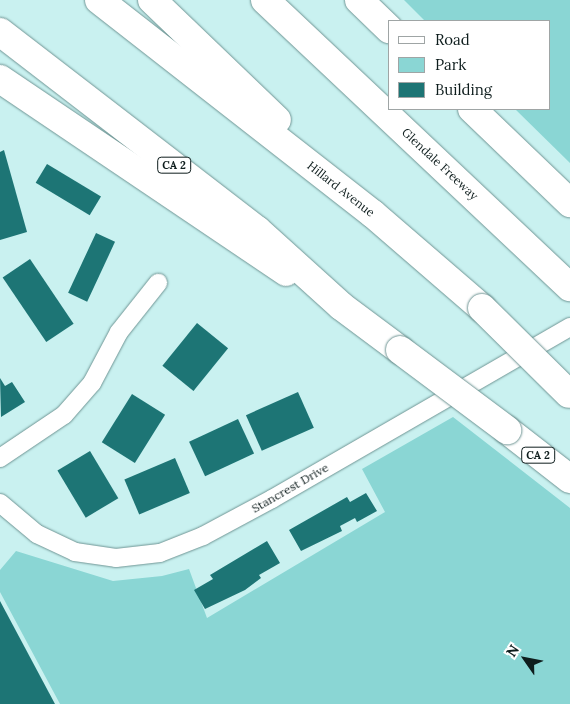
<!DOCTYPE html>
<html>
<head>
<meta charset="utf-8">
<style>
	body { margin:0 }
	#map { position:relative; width:570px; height:704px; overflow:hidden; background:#c9f1f0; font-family:Lora,serif }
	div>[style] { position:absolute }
	.green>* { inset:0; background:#8ad6d4 }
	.building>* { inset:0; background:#1d7575; transform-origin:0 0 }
	.roads { filter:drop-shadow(0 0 1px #6f9594) drop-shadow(0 0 1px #6f9594) }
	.street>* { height:18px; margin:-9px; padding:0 9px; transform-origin:9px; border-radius:9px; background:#fff }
	.highway>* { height:28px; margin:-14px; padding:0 14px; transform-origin:14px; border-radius:14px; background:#fff }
	.bridges { filter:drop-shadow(0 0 1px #6f9594) drop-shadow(0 0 1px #6f9594) }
	.highway-bridge>* { height:28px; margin:-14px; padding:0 14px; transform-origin:14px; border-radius:14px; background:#fff }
	span { translate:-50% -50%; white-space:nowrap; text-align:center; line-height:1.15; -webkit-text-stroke:4px #fff; paint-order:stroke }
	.shield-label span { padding:1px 4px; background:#fff; border:1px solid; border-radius:4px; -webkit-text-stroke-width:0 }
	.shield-label { font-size:11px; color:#0e1d1d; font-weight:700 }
	.street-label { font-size:12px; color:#0e1d1d }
	.legend { position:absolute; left:388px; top:20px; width:162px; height:90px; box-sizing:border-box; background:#fff; border:1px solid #9fa5a5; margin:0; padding:6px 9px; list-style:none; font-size:15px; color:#0e1d1d }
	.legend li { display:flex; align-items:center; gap:10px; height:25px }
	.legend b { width:25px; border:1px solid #9fa5a5 }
	.north { position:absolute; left:500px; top:634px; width:50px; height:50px; -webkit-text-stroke:4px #fff; paint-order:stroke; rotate:303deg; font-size:14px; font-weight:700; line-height:20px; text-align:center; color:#0e1d1d }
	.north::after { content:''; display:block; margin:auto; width:18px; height:22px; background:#0e1d1d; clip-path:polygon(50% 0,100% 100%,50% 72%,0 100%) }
</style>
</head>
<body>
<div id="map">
	<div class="green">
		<div style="clip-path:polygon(404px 0,570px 0,570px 163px,515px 109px,549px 109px,549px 21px,425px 21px)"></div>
		<div style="clip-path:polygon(453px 417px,570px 508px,570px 704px,60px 704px,0 592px,0 570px,16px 551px,113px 581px,162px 576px,189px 569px,207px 618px,385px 512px,362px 469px)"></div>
	</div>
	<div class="building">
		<div style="clip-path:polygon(4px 150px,27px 232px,0 240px,0 152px)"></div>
		<div style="left:47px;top:164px;width:63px;height:22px;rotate:31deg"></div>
		<div style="left:96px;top:233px;width:21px;height:66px;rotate:25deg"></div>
		<div style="left:30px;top:259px;width:78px;height:33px;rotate:56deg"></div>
		<div style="left:197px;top:323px;width:40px;height:55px;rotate:39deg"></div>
		<div style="clip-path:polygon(0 378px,5px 386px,12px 382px,25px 402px,1px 417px)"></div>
		<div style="left:298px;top:392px;width:39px;height:57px;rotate:66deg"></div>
		<div style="left:132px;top:394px;width:39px;height:57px;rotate:32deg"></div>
		<div style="left:238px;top:419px;width:38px;height:54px;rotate:65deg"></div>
		<div style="left:90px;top:451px;width:55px;height:38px;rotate:59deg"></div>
		<div style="left:175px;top:458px;width:38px;height:55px;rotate:67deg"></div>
		<div style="clip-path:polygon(366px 493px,377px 511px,357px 522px,355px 518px,340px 526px,342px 531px,301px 551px,289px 530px,347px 497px,350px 502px)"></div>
		<div style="clip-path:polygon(267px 541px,280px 563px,259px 575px,261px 578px,245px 590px,205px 609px,194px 590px,213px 579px,210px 575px)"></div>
		<div style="clip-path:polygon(0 601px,55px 704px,0 704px)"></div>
	</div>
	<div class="roads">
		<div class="street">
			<div style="left:0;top:458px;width:77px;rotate:-33.9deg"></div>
			<div style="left:64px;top:415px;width:43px;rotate:-48.8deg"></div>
			<div style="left:92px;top:383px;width:58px;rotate:-62.1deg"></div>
			<div style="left:119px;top:332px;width:63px;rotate:-51.5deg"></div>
			<div style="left:0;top:503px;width:48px;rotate:40deg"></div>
			<div style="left:37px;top:534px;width:42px;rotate:25.3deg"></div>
			<div style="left:75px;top:552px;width:41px;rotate:8.3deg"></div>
			<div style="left:116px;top:558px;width:44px;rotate:-6.5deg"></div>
			<div style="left:160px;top:553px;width:46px;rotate:-21.6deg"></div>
			<div style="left:203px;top:536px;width:78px;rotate:-28.2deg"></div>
			<div style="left:272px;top:499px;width:344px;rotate:-30deg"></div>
		</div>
		<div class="highway">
			<div style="left:99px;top:0;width:348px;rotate:38deg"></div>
			<div style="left:373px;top:214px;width:144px;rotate:40.8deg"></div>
			<div style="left:152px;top:0;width:173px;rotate:43.8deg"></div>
			<div style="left:265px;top:0;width:419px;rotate:43.3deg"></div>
			<div style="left:359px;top:0;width:42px;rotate:44deg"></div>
			<div style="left:0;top:32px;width:324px;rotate:37.6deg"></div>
			<div style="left:257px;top:230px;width:113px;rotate:42.1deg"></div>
			<div style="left:341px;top:306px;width:74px;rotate:36.7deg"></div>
			<div style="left:0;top:79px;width:345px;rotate:34deg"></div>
			<div style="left:472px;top:109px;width:136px;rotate:43.8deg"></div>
			<div style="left:507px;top:430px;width:80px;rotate:37.9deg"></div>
		</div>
	</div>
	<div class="bridges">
		<div class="highway-bridge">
			<div style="left:482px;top:308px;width:122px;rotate:44.7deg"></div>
			<div style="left:400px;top:350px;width:134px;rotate:36.8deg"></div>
		</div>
	</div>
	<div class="shield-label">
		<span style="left:174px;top:165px">CA 2</span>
		<span style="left:538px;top:455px">CA 2</span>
	</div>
	<div class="street-label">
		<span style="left:440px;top:164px;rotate:43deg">Glendale Freeway</span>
		<span style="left:341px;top:189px;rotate:38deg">Hillard Avenue</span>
		<span style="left:290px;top:488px;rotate:-30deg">Stancrest Drive</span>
	</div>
	<ul class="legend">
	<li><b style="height:6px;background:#fff"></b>Road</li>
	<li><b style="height:14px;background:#8ad6d4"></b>Park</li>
	<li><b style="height:14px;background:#1d7575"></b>Building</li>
	</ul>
	<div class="north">N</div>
</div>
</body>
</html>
